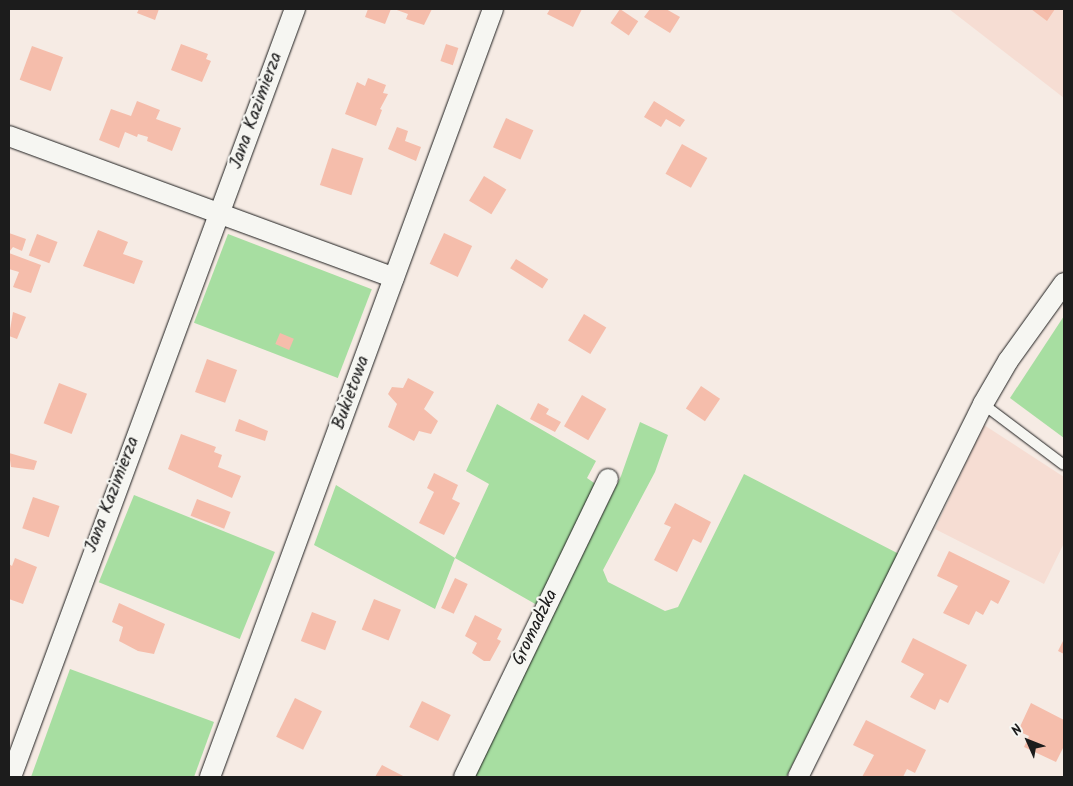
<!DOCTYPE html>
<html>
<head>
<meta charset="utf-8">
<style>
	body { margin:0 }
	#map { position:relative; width:1073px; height:786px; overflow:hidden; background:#f6ebe4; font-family:Kalam,sans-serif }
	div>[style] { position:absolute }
	.built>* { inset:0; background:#f6ddd3 }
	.green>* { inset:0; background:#a7dea1; transform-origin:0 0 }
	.building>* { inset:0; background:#f5bdab; transform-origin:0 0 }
	.roads { filter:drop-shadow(0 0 1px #1c1c1c) drop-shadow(0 0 1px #1c1c1c) }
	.lane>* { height:10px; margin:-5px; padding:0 5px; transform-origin:5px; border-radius:5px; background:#f6f6f2 }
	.street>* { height:20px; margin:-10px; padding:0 10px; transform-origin:10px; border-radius:10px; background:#f6f6f2 }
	span { translate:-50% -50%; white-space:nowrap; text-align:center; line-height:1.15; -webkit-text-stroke:4.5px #f6f6f2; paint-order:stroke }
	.street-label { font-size:18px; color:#1c1c1c }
	.frame { position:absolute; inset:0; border:10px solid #1c1c1c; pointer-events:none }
	.north { position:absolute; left:1003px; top:716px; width:50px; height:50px; -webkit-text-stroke:4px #f6f6f2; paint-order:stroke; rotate:314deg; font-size:14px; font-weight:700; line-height:20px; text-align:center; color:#1c1c1c }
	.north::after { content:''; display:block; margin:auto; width:18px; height:22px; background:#1c1c1c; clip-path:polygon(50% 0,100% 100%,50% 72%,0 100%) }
</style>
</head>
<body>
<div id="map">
	<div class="built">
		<div style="clip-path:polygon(949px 9px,1064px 9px,1064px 98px)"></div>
		<div style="clip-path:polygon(984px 425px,1064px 477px,1064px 543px,1044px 584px,935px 529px)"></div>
	</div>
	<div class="green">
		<div style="left:228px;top:234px;width:154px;height:95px;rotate:21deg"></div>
		<div style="clip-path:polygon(1064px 316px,1064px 438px,1010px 398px)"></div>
		<div style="clip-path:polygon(497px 404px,596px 461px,587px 478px,597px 485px,537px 605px,455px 558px,435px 609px,314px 545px,336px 485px,455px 558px,489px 484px,466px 471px)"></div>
		<div style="clip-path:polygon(640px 422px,668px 435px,655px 472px,603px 570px,608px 582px,665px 611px,678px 607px,744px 474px,899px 554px,786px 777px,474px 777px,621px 476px)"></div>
		<div style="left:134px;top:495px;width:152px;height:94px;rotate:22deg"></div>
		<div style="clip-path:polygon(70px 669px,214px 722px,194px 777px,31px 777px)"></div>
	</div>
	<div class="building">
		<div style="clip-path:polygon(139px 9px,159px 9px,155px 20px,137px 13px)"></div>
		<div style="clip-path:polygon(368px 9px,391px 9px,385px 24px,365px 17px)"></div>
		<div style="clip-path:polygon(394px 9px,432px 9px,424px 25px,406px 19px,408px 14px)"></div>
		<div style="clip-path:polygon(550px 9px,582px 9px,573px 27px,547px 14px)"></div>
		<div style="left:620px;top:9px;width:22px;height:17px;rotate:34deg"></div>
		<div style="clip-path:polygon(650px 9px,666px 9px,680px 17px,670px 33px,644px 17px)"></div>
		<div style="clip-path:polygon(1031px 9px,1055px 9px,1047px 21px)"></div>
		<div style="clip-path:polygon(181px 44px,208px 54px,206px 59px,211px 61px,202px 82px,171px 70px)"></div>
		<div style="left:446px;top:44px;width:13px;height:18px;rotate:18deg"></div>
		<div style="left:32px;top:46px;width:33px;height:36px;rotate:20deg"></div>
		<div style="clip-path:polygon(368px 78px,386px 85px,383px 93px,388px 94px,380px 109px,382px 110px,376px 126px,345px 114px,357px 82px,365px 86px)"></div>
		<div style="clip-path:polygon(137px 101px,160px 110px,156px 119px,181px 128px,172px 151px,147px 141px,148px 137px,138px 134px,137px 137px,125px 132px,119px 148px,99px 140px,111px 109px,131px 116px)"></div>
		<div style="clip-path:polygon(654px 101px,685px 120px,680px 127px,666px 119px,661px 127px,644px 117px)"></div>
		<div style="left:506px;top:118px;width:30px;height:32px;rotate:24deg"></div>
		<div style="clip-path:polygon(397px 127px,408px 131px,405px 141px,421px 147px,416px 161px,388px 149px)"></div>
		<div style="left:682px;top:144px;width:29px;height:34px;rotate:29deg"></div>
		<div style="left:332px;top:148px;width:33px;height:39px;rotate:18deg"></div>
		<div style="left:484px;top:176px;width:26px;height:29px;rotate:31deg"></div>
		<div style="clip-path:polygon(98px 230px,128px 242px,123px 254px,143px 261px,134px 284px,83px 266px)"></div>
		<div style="clip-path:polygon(9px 233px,26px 239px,22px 251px,13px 247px,9px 252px)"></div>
		<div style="left:444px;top:233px;width:31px;height:34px;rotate:25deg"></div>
		<div style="left:37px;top:234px;width:22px;height:23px;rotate:21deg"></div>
		<div style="clip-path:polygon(9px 253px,41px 265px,31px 293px,13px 287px,19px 272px,9px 269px)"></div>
		<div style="left:516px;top:259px;width:38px;height:11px;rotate:32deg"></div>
		<div style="clip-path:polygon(13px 312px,26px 317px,17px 339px,9px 336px)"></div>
		<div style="left:584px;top:314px;width:26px;height:31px;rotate:31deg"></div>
		<div style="left:280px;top:333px;width:15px;height:12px;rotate:23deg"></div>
		<div style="left:207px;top:359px;width:32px;height:35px;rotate:20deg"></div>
		<div style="clip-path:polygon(408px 378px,434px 392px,424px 409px,438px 421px,431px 434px,419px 431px,414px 441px,388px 427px,397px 404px,388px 394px,392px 387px,403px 388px)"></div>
		<div style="left:59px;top:383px;width:30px;height:43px;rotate:21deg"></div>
		<div style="left:701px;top:386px;width:23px;height:27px;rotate:34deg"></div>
		<div style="left:582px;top:395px;width:28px;height:36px;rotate:30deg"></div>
		<div style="clip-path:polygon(538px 403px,549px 409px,546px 414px,561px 422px,555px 432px,530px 419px)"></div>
		<div style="clip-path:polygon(239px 419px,268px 431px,265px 441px,235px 431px)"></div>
		<div style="clip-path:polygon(181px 434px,216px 447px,214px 452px,222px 455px,218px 467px,241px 476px,232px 498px,168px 469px)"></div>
		<div style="clip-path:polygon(9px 453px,37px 461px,34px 470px,11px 467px)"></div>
		<div style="clip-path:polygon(434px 473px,458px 485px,452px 499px,460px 503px,444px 535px,419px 523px,434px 492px,427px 488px)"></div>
		<div style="left:33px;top:497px;width:28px;height:33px;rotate:19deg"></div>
		<div style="left:197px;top:499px;width:36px;height:18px;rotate:21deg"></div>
		<div style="clip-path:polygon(675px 503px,711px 522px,701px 543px,693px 539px,677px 572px,654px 560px,671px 527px,664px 524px)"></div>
		<div style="clip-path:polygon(949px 551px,1010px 581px,998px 604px,991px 600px,983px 615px,976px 611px,969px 625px,943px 613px,958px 586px,937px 576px)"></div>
		<div style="clip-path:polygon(15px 558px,37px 567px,23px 604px,9px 599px,9px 564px,12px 566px)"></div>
		<div style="left:455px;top:578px;width:14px;height:33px;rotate:25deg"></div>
		<div style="left:374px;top:599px;width:29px;height:33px;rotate:22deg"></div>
		<div style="clip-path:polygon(119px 603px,165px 624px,154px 654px,138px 651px,119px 641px,123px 627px,112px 622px)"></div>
		<div style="left:312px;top:612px;width:26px;height:31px;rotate:21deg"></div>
		<div style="clip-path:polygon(475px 615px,502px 629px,497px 639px,501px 641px,490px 661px,484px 661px,472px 653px,477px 643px,465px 636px)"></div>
		<div style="clip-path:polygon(913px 638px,967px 665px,948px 703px,940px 699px,935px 710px,910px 697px,924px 674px,901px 662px)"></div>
		<div style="clip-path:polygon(1064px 639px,1064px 654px,1058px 651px)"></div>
		<div style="left:295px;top:698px;width:30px;height:43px;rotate:26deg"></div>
		<div style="left:422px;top:701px;width:32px;height:29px;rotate:26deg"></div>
		<div style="clip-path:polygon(1031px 703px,1064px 720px,1064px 746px,1056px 762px,1024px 747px,1029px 736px,1018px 731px)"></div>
		<div style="clip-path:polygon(866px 720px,926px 750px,915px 773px,907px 769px,903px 777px,862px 777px,874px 755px,853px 745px)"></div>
		<div style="clip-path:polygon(382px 765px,405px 777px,375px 777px)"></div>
	</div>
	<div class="roads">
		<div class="lane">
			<div style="left:983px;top:404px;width:101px;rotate:37deg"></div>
		</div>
		<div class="street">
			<div style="left:9px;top:136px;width:410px;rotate:20.2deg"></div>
			<div style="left:11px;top:777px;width:819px;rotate:-69.71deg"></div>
			<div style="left:210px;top:777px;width:818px;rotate:-69.77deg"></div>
			<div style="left:464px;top:777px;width:331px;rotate:-64.2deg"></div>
			<div style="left:798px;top:777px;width:416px;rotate:-63.6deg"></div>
			<div style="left:983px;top:404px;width:50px;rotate:-59.8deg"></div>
			<div style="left:1008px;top:361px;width:96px;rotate:-54.3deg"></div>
		</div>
	</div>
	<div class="street-label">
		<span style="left:257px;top:111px;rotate:-70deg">Jana Kazimierza</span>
		<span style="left:352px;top:393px;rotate:-70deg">Bukietowa</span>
		<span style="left:113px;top:495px;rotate:-69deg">Jana Kazimierza</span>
		<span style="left:536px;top:628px;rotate:-64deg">Gromadzka</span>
	</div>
	<div class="frame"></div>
	<div class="north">N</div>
</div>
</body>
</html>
